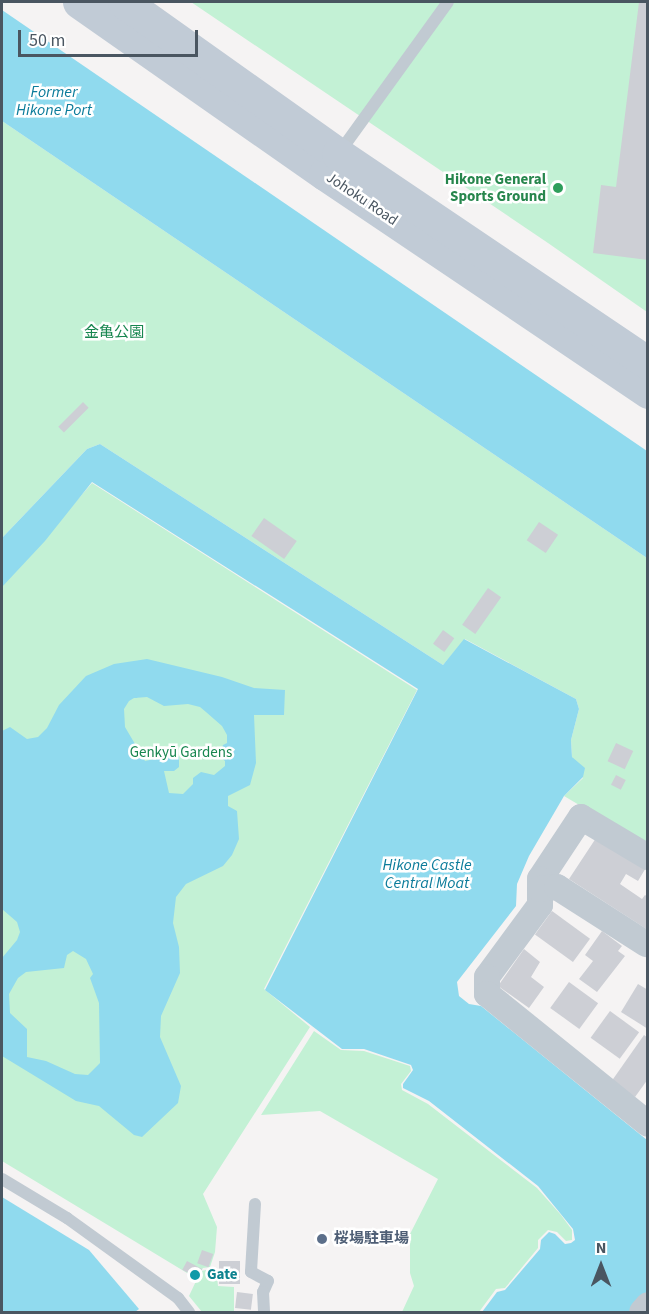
<!DOCTYPE html>
<html>
<head>
<meta charset="utf-8">
<style>
	body { margin:0 }
	#map { position:relative; width:649px; height:1314px; overflow:hidden; background:#f5f3f3; font-family:"Source Sans 3","Noto Sans JP",sans-serif }
	div>[style] { position:absolute }
	.green>* { inset:0; background:#c3f1d5 }
	.water>* { inset:0; background:#90daee }
	.building>* { inset:0; background:#cdcfd5; transform-origin:0 0 }
	.lane>* { height:12px; margin:-6px; padding:0 6px; transform-origin:6px; border-radius:6px; background:#c1cad2 }
	.street>* { height:26px; margin:-13px; padding:0 13px; transform-origin:13px; border-radius:13px; background:#c1cad2 }
	.secondary>* { height:33px; margin:-16.5px; padding:0 16.5px; transform-origin:16.5px; border-radius:16.5px; background:#c1cbd6 }
	.dots>* { width:16px; height:16px; translate:-50% -50%; box-sizing:border-box; border:3px solid #fff; border-radius:50% }
	span { translate:-50% -50%; white-space:nowrap; text-align:center; line-height:1.15; -webkit-text-stroke:5px #fff; paint-order:stroke }
	.leisure-label { font-size:15px; color:#27864d; font-weight:700 }
	.right { translate:-100% -50%; text-align:right }
	.street-label { font-size:15px; color:#4a5661 }
	.park-label { font-size:15px; color:#17864f }
	.service-label { font-size:15px; color:#4e5e75; font-weight:700 }
	.left { translate:0 -50%; text-align:left }
	.culture-label { font-size:15px; color:#0d838f; font-weight:700 }
	.water-label { font-size:16px; color:#0c7c9b; font-style:italic }
	.frame { position:absolute; inset:0; border:3px solid #4a5661; pointer-events:none }
	.north { position:absolute; left:571px; top:1236px; width:60px; height:60px; -webkit-text-stroke:4px #fff; paint-order:stroke; rotate:0deg; font-size:16px; font-weight:700; line-height:24px; text-align:center; color:#4a5661 }
	.north::after { content:''; display:block; margin:auto; width:21px; height:27px; background:#4a5661; clip-path:polygon(50% 0,100% 100%,50% 72%,0 100%) }
	.scale { position:absolute; left:18px; top:30px; width:180px; height:27px; box-sizing:border-box; border:3px solid #4a5661; border-top:0; padding-left:8px; font-size:18px; line-height:21px; white-space:nowrap; color:#4a5661; -webkit-text-stroke:4px #fff; paint-order:stroke }
</style>
</head>
<body>
<div id="map">
	<div class="green">
		<div style="clip-path:polygon(191px 2px,647px 2px,647px 312px,548px 243px)"></div>
		<div style="clip-path:polygon(2px 121px,647px 558px,647px 845px,564px 796px,583px 778px,572px 757px,571px 740px,579px 709px,576px 699px,465px 639px,443px 665px,100px 444px,87px 449px,2px 538px)"></div>
		<div style="clip-path:polygon(92px 483px,417px 690px,264px 989px,310px 1027px,203px 1194px,217px 1227px,215px 1252px,210px 1267px,203px 1268px,201px 1271px,216px 1268px,218px 1286px,234px 1287px,234px 1312px,202px 1312px,189px 1296px,197px 1279px,2px 1161px,2px 586px)"></div>
		<div style="clip-path:polygon(314px 1031px,341px 1050px,364px 1051px,410px 1066px,411px 1071px,401px 1084px,402px 1090px,428px 1104px,537px 1188px,561px 1215px,572px 1230px,572px 1240px,566px 1241px,557px 1232px,548px 1230px,538px 1240px,538px 1248px,505px 1288px,496px 1289px,479px 1312px,402px 1312px,414px 1286px,410px 1273px,410px 1234px,438px 1179px,320px 1111px,261px 1115px)"></div>
	</div>
	<div class="water">
		<div style="clip-path:polygon(2px 10px,647px 451px,647px 558px,2px 121px)"></div>
		<div style="clip-path:polygon(100px 444px,443px 665px,464px 639px,576px 699px,579px 709px,571px 740px,572px 757px,585px 768px,583px 777px,564px 796px,529px 856px,517px 884px,516px 906px,457px 982px,459px 996px,469px 1004px,481px 1006px,647px 1140px,647px 1292px,632px 1312px,482px 1312px,497px 1292px,505px 1290px,540px 1249px,541px 1240px,549px 1232px,555px 1234px,565px 1244px,571px 1243px,575px 1240px,573px 1229px,538px 1186px,429px 1101px,403px 1088px,403px 1084px,413px 1070px,411px 1065px,364px 1049px,342px 1049px,265px 990px,418px 689px,92px 482px,45px 541px,2px 587px,2px 538px,87px 449px)"></div>
		<div style="clip-path:polygon(evenodd,147px 659px,222px 677px,254px 688px,285px 690px,284px 715px,254px 715px,256px 763px,250px 785px,228px 796px,228px 806px,237px 811px,239px 839px,232px 855px,223px 866px,186px 884px,176px 897px,173px 923px,179px 947px,180px 973px,161px 1016px,160px 1037px,181px 1086px,178px 1103px,142px 1137px,134px 1135px,99px 1106px,76px 1101px,2px 1056px,2px 958px,17px 940px,20px 932px,17px 922px,2px 909px,2px 731px,10px 727px,27px 739px,38px 737px,47px 728px,59px 705px,86px 676px,114px 664px,147px 659px,147px 697px,164px 706px,188px 704px,200px 707px,206px 712px,222px 726px,227px 735px,227px 743px,223px 745px,219px 756px,225px 761px,225px 766px,214px 775px,201px 772px,193px 778px,193px 784px,183px 794px,169px 793px,164px 771px,174px 771px,179px 767px,179px 757px,171px 752px,163px 753px,159px 758px,145px 761px,125px 727px,124px 709px,129px 701px,134px 698px,147px 697px,147px 659px,73px 951px,86px 959px,93px 974px,90px 978px,99px 1003px,100px 1063px,88px 1075px,75px 1074px,46px 1061px,27px 1057px,27px 1029px,10px 1013px,9px 994px,18px 978px,26px 972px,64px 968px,67px 955px,73px 951px)"></div>
		<div style="clip-path:polygon(2px 1197px,89px 1250px,139px 1309px,135px 1312px,2px 1312px)"></div>
	</div>
	<div class="building">
		<div style="clip-path:polygon(639px 2px,648px 2px,648px 260px,593px 253px,601px 185px,616px 187px)"></div>
		<div style="left:83px;top:402px;width:8px;height:35px;rotate:45deg"></div>
		<div style="left:264px;top:518px;width:40px;height:22px;rotate:35deg"></div>
		<div style="left:539px;top:522px;width:23px;height:22px;rotate:34deg"></div>
		<div style="left:488px;top:588px;width:16px;height:45px;rotate:35deg"></div>
		<div style="left:443px;top:630px;width:14px;height:17px;rotate:36deg"></div>
		<div style="left:616px;top:743px;width:19px;height:20px;rotate:25deg"></div>
		<div style="left:616px;top:775px;width:11px;height:11px;rotate:27deg"></div>
		<div style="clip-path:polygon(598px 835px,647px 866px,638px 881px,626px 874px,620px 884px,642px 899px,645px 895px,648px 897px,648px 930px,569px 879px)"></div>
		<div style="left:552px;top:911px;width:47px;height:29px;rotate:36deg"></div>
		<div style="clip-path:polygon(602px 931px,622px 946px,618px 951px,625px 956px,597px 992px,579px 979px,593px 961px,585px 955px)"></div>
		<div style="clip-path:polygon(524px 949px,540px 962px,531px 977px,544px 987px,529px 1008px,498px 986px)"></div>
		<div style="left:569px;top:982px;width:36px;height:32px;rotate:36deg"></div>
		<div style="clip-path:polygon(638px 984px,648px 990px,648px 1029px,621px 1012px)"></div>
		<div style="left:610px;top:1011px;width:36px;height:33px;rotate:36deg"></div>
		<div style="clip-path:polygon(644px 1035px,648px 1038px,648px 1079px,635px 1097px,611px 1082px)"></div>
		<div style="left:202px;top:1250px;width:12px;height:14px;rotate:20deg"></div>
		<div style="left:187px;top:1261px;width:17px;height:10px;rotate:28deg"></div>
		<div style="left:219px;top:1261px;width:21px;height:23px"></div>
		<div style="left:237px;top:1292px;width:16px;height:16px;rotate:7deg"></div>
	</div>
	<div class="lane">
		<div style="left:339px;top:153px;width:186px;rotate:-54.2deg"></div>
		<div style="left:2px;top:1179px;width:76px;rotate:31deg"></div>
		<div style="left:67px;top:1218px;width:137px;rotate:35.8deg"></div>
		<div style="left:178px;top:1298px;width:18px;rotate:52deg"></div>
		<div style="left:255px;top:1204px;width:68px;rotate:93.4deg"></div>
		<div style="left:251px;top:1272px;width:19px;rotate:28deg"></div>
		<div style="left:268px;top:1281px;width:12px;rotate:114deg"></div>
		<div style="left:263px;top:1292px;width:20px;rotate:87deg"></div>
	</div>
	<div class="street">
		<div style="left:648px;top:857px;width:78px;rotate:-149.2deg"></div>
		<div style="left:581px;top:817px;width:74px;rotate:123.5deg"></div>
		<div style="left:540px;top:879px;width:26px;rotate:90deg"></div>
		<div style="left:540px;top:905px;width:89px;rotate:126.4deg"></div>
		<div style="left:487px;top:977px;width:17px;rotate:90deg"></div>
		<div style="left:487px;top:994px;width:207px;rotate:38.9deg"></div>
		<div style="left:540px;top:889px;width:17px;rotate:-7deg"></div>
		<div style="left:557px;top:887px;width:106px;rotate:32.6deg"></div>
		<div style="left:642px;top:1312px;width:9px;rotate:-49deg"></div>
	</div>
	<div class="secondary">
		<div style="left:79px;top:2px;width:300px;rotate:35deg"></div>
		<div style="left:325px;top:174px;width:390px;rotate:34deg"></div>
		<div style="left:124px;top:2px;width:262px;rotate:35.4deg"></div>
		<div style="left:338px;top:154px;width:374px;rotate:34deg"></div>
	</div>
	<div class="dots">
		<div style="left:558px;top:188px;background:#2e9e5b"></div>
		<div style="left:322px;top:1239px;background:#5c6f8a"></div>
		<div style="left:195px;top:1275px;background:#0f9aa8"></div>
	</div>
	<div class="leisure-label">
		<span class="right" style="left:546px;top:188px">Hikone General<br>Sports Ground</span>
	</div>
	<div class="street-label">
		<span style="left:362px;top:199px;rotate:34deg">Johoku Road</span>
	</div>
	<div class="park-label">
		<span style="left:114px;top:333px">金亀公園</span>
		<span style="left:181px;top:753px">Genkyū Gardens</span>
	</div>
	<div class="service-label">
		<span class="left" style="left:334px;top:1239px">桜場駐車場</span>
	</div>
	<div class="culture-label">
		<span class="left" style="left:207px;top:1275px">Gate</span>
	</div>
	<div class="water-label">
		<span style="left:54px;top:101px">Former<br>Hikone Port</span>
		<span style="left:427px;top:874px">Hikone Castle<br>Central Moat</span>
	</div>
	<div class="frame"></div>
	<div class="north">N</div>
	<div class="scale">50 m</div>
</div>
</body>
</html>
